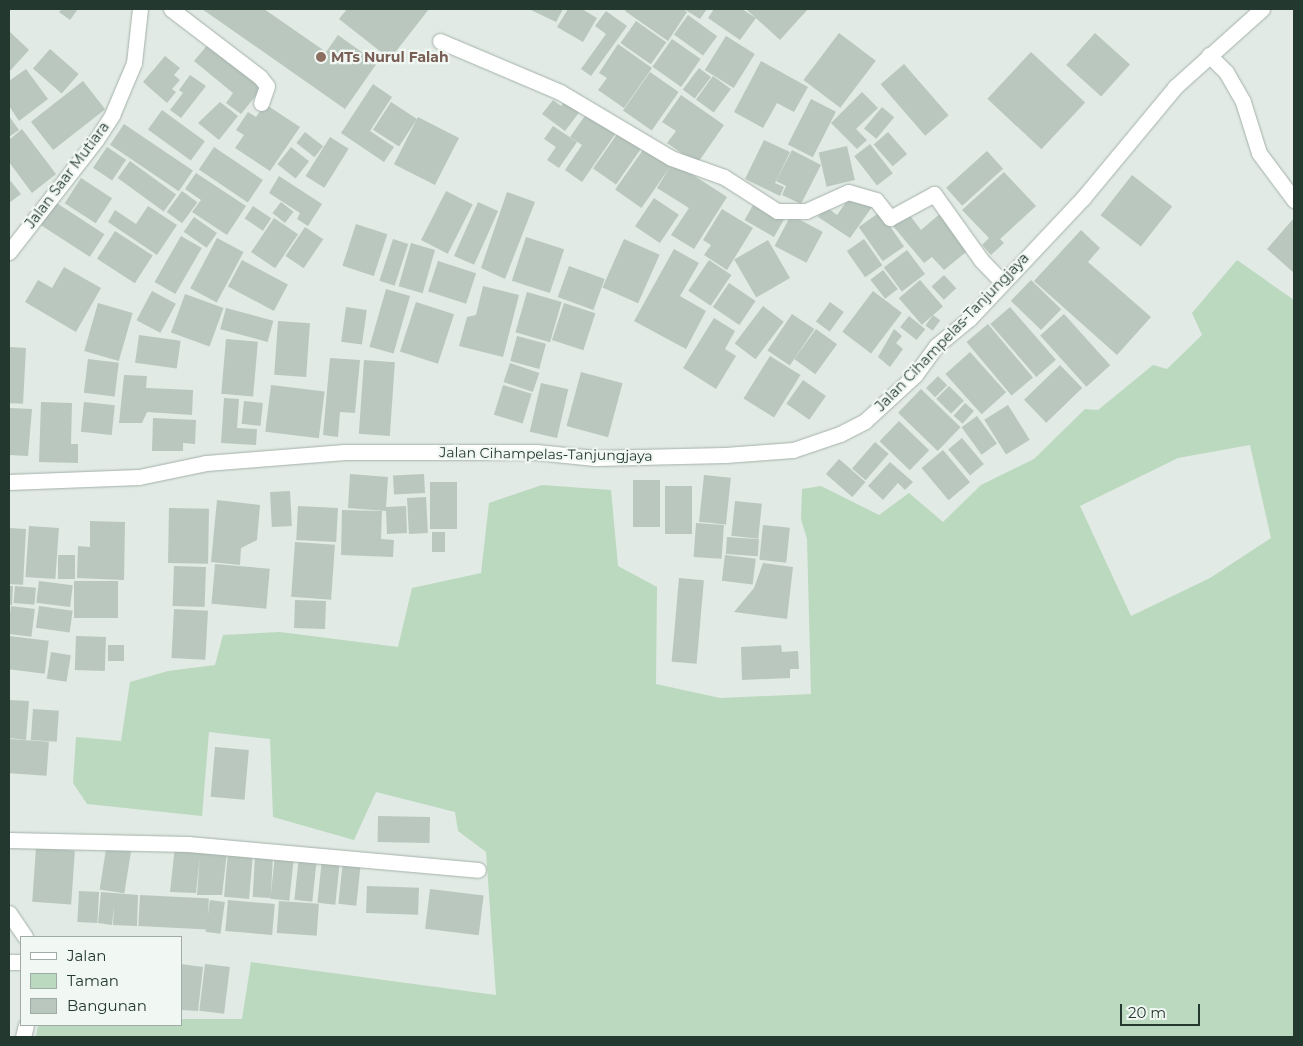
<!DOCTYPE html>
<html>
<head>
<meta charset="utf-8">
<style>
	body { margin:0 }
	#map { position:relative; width:1303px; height:1046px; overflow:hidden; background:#e1eae4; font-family:Montserrat,sans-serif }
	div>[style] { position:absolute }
	.green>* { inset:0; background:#bbd9be }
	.building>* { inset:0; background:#b9c7bf; transform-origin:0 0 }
	.roads { filter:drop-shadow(0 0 1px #a4b1aa) drop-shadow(0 0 1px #a4b1aa) }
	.minor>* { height:15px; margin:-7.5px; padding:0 7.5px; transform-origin:7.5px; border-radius:7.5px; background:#fff }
	.secondary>* { height:15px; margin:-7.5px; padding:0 7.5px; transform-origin:7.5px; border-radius:7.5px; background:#fff }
	.dots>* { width:14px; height:14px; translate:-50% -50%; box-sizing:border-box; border:2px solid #f1f7f3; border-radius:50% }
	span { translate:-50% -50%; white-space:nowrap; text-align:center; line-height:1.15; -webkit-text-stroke:4.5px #f1f7f3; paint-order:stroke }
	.education-label { font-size:14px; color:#785e54; font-weight:700 }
	.left { translate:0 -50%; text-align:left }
	.street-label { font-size:14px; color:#23392f }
	.frame { position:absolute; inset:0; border:10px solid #23392f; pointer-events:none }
	.legend { position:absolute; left:20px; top:936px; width:162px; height:90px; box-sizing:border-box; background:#f1f7f3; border:1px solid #9faba5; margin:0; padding:6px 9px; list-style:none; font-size:15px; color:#23392f }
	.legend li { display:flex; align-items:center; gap:10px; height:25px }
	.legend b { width:25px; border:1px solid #9faba5 }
	.scale { position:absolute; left:1120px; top:1004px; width:80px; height:22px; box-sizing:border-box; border:2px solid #23392f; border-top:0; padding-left:6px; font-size:15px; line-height:18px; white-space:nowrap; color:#23392f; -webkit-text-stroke:4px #f1f7f3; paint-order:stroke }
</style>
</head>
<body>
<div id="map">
	<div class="green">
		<div style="clip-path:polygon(evenodd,1237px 260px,1294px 300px,1294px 1037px,36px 1037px,38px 1025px,181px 1025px,181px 1019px,242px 1019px,251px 962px,496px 995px,486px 852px,458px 831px,455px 812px,376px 792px,354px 840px,273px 817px,270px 739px,209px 732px,202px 816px,87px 804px,73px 783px,76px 737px,121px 741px,130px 682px,168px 671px,215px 665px,223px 635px,280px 632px,398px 647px,412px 588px,481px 573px,489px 503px,542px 485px,611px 490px,618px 566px,657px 587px,656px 684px,720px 698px,811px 694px,807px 539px,801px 519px,802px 489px,821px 486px,879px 515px,909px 493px,943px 522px,981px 485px,1034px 459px,1085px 409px,1098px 410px,1153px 365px,1167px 369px,1202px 335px,1192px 313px,1237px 260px,1250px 445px,1271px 538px,1210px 578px,1131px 616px,1080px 506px,1178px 458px,1250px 445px)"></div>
	</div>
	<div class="building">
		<div style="clip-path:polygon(62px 9px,78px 9px,70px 20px,59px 12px)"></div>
		<div style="clip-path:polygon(202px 9px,264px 9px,326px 52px,338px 35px,377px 63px,345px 109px)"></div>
		<div style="clip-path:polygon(347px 9px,429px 9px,390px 59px,339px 19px)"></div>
		<div style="clip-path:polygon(529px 9px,563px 9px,556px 22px)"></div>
		<div style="clip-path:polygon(568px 9px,582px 9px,597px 18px,583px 42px,557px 27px)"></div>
		<div style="clip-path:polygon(627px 9px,683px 9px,687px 12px,668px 41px,625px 11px)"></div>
		<div style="clip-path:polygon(684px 9px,707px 9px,700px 19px)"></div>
		<div style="clip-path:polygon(714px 9px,742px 9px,756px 18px,740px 40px,708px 18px)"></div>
		<div style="clip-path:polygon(746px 9px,808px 9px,780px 40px)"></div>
		<div style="clip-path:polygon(606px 11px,627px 26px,591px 76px,581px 69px,606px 34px,595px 26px)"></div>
		<div style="left:688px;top:15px;width:36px;height:24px;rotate:36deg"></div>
		<div style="left:636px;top:21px;width:37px;height:27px;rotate:35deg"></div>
		<div style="clip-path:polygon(9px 31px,29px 50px,9px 72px)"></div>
		<div style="left:839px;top:33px;width:46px;height:59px;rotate:37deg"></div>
		<div style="left:1095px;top:33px;width:47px;height:43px;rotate:42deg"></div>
		<div style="left:726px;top:36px;width:34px;height:40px;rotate:32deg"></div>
		<div style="left:672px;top:39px;width:35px;height:34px;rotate:35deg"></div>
		<div style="clip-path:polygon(209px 43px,263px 87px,241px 114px,226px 103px,233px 93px,194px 61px)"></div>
		<div style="clip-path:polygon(618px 44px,652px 68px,624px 108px,598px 90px,607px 78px,599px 73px)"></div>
		<div style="left:50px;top:49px;width:38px;height:26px;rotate:41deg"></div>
		<div style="left:1031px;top:52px;width:74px;height:64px;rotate:43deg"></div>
		<div style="clip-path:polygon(165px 56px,180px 68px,174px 75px,180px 80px,172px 89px,176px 92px,167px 103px,143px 82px)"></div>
		<div style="clip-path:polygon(761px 61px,808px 87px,794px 112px,777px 103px,763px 128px,734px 112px)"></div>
		<div style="left:904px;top:64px;width:68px;height:31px;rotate:49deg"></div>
		<div style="left:699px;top:68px;width:15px;height:27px;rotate:37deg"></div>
		<div style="clip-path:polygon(26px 69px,48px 99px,19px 121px,9px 106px,9px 81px)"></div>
		<div style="left:650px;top:72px;width:35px;height:47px;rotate:35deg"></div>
		<div style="clip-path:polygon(190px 75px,206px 86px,181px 118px,170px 110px,183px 93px,179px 90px)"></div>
		<div style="left:713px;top:76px;width:22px;height:29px;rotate:36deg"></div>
		<div style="left:83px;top:81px;width:36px;height:66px;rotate:52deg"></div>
		<div style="clip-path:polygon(373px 84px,392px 97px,370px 131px,394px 147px,384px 162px,341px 133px)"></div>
		<div style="clip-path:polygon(862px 92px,878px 108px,856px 129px,867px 140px,857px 149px,831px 123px)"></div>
		<div style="clip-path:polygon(681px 95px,724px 125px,697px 164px,667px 143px,676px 131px,662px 122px)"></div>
		<div style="clip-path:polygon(567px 99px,581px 110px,565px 131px,542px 114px,553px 100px,561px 106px)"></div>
		<div style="left:811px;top:99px;width:28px;height:51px;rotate:27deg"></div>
		<div style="clip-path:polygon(220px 102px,238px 116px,219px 140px,198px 123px)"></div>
		<div style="left:391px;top:102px;width:31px;height:33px;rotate:33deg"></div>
		<div style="clip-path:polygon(265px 104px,300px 127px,270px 171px,235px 148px,244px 135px,236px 130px,248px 112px,256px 117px)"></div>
		<div style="left:882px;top:107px;width:16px;height:28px;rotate:40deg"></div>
		<div style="left:162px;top:110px;width:53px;height:24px;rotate:36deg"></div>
		<div style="clip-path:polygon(589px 110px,618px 130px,582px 182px,565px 170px,582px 145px,570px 137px)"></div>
		<div style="clip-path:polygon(9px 116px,19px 130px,9px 137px)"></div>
		<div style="left:418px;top:117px;width:46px;height:53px;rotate:27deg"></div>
		<div style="left:124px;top:124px;width:83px;height:25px;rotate:34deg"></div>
		<div style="clip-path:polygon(553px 126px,577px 142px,559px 168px,547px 160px,556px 147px,544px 139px)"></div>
		<div style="clip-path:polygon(22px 129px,56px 174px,32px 193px,9px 162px,9px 140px)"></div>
		<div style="left:620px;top:130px;width:28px;height:47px;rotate:35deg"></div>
		<div style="left:305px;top:132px;width:23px;height:14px;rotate:38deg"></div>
		<div style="left:888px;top:132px;width:29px;height:19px;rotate:49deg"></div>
		<div style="left:330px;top:137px;width:22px;height:46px;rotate:32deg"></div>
		<div style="clip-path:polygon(764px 140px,790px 152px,775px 183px,784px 187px,780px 196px,745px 179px)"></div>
		<div style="left:870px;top:144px;width:37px;height:20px;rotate:52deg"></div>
		<div style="left:847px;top:146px;width:35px;height:29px;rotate:77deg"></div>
		<div style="left:107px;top:147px;width:23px;height:25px;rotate:34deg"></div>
		<div style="left:214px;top:147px;width:59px;height:27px;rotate:34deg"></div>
		<div style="left:291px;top:147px;width:23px;height:22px;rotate:38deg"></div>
		<div style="left:645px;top:147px;width:32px;height:52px;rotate:35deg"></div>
		<div style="clip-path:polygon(792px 150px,821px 165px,801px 204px,782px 195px,786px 186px,776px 181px)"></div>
		<div style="left:987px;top:151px;width:24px;height:55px;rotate:48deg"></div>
		<div style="left:130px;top:161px;width:57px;height:21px;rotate:36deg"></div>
		<div style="clip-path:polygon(673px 162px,727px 197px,694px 249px,671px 235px,689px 208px,657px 188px)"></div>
		<div style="clip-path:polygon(1004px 172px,1036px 206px,1000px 239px,1004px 243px,991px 255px,982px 245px,989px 238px,962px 210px)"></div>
		<div style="clip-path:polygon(196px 173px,246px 206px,227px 235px,192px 212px,201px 200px,185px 189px)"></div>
		<div style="left:1132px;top:175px;width:51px;height:51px;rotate:38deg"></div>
		<div style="clip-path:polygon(279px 176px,322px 204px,308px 226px,297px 219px,300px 213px,269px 193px)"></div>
		<div style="left:81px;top:178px;width:37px;height:30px;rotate:33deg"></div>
		<div style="clip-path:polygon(9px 179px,21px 194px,9px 203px)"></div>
		<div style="left:182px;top:191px;width:19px;height:26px;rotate:36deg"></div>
		<div style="left:446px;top:191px;width:30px;height:55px;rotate:27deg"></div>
		<div style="clip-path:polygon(507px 192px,535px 202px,505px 279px,481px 268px)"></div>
		<div style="clip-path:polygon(852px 194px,872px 207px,850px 238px,818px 217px,825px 206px,837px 215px)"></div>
		<div style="left:654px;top:198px;width:30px;height:34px;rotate:34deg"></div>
		<div style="left:756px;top:200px;width:34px;height:23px;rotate:30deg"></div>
		<div style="left:55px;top:202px;width:59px;height:27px;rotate:33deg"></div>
		<div style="left:281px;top:202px;width:16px;height:14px;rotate:38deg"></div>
		<div style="left:478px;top:202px;width:22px;height:59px;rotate:24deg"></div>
		<div style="clip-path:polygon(148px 206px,177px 225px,157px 255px,108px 222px,115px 210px,136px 224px)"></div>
		<div style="left:253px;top:206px;width:22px;height:15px;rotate:34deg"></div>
		<div style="clip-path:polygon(722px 209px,753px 228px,727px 270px,704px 255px,711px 245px,703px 240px)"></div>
		<div style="left:880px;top:212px;width:42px;height:26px;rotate:55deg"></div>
		<div style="clip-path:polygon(942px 212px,971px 248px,944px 270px,932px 257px,924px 263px,893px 226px,908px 213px,921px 230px)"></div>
		<div style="left:791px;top:215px;width:36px;height:35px;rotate:28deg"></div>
		<div style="left:194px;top:217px;width:28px;height:18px;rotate:35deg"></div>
		<div style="left:274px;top:218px;width:29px;height:41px;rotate:34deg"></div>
		<div style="clip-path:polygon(1294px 218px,1294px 273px,1267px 249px)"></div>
		<div style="left:356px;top:224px;width:33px;height:44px;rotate:18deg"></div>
		<div style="left:305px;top:227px;width:22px;height:35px;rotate:34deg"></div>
		<div style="clip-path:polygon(1081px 230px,1100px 248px,1088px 262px,1151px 317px,1117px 355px,1034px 281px)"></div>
		<div style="left:115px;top:231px;width:45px;height:33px;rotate:33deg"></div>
		<div style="left:181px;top:236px;width:24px;height:53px;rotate:30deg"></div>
		<div style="left:526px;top:237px;width:40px;height:46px;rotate:18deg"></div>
		<div style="left:217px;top:238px;width:30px;height:57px;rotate:28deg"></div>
		<div style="left:393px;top:239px;width:16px;height:44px;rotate:18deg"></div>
		<div style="left:624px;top:239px;width:39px;height:53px;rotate:24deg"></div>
		<div style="left:864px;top:239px;width:32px;height:21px;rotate:55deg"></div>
		<div style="left:768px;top:240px;width:44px;height:39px;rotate:60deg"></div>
		<div style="left:411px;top:243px;width:25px;height:45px;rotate:16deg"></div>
		<div style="clip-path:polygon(674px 249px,699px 263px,680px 296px,706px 311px,686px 349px,634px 321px)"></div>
		<div style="left:907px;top:250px;width:30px;height:29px;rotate:53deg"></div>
		<div style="left:242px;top:260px;width:52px;height:30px;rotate:28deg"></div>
		<div style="left:709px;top:260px;width:27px;height:37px;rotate:34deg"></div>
		<div style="left:438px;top:261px;width:40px;height:32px;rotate:18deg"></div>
		<div style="left:569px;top:266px;width:38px;height:33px;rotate:20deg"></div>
		<div style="clip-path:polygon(64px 267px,101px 288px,76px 332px,25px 302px,38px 280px,52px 288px)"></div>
		<div style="left:883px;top:270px;width:24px;height:16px;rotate:52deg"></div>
		<div style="left:944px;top:275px;width:18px;height:17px;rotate:47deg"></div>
		<div style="left:920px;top:280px;width:35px;height:28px;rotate:49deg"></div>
		<div style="left:1031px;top:280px;width:42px;height:29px;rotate:44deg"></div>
		<div style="left:729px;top:283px;width:32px;height:29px;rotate:34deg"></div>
		<div style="clip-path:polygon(483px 286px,519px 295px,503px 357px,459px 346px,467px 317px,476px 315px)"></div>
		<div style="left:386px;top:289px;width:25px;height:60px;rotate:16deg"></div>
		<div style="left:152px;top:291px;width:27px;height:33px;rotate:28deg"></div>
		<div style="left:873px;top:291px;width:36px;height:51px;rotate:37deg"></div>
		<div style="left:527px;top:292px;width:36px;height:42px;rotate:16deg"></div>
		<div style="left:185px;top:294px;width:41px;height:41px;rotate:20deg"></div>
		<div style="left:416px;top:302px;width:40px;height:52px;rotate:18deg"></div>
		<div style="left:830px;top:302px;width:17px;height:24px;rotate:36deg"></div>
		<div style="left:98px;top:303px;width:36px;height:50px;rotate:16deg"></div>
		<div style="left:564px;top:303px;width:33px;height:39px;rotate:18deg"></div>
		<div style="left:763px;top:306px;width:26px;height:47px;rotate:37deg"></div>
		<div style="left:346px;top:307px;width:21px;height:35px;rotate:8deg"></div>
		<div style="left:1010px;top:307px;width:70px;height:26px;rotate:49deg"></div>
		<div style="left:226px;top:308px;width:49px;height:22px;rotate:15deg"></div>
		<div style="left:792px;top:314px;width:27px;height:44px;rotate:34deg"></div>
		<div style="left:1064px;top:314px;width:69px;height:32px;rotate:48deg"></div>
		<div style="left:933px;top:315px;width:9px;height:13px;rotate:36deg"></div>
		<div style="left:909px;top:316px;width:21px;height:14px;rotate:39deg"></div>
		<div style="clip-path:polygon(714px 318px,735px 331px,725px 349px,736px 356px,716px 389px,683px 368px)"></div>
		<div style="left:278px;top:321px;width:32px;height:54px;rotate:4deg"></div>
		<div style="left:988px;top:324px;width:70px;height:28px;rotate:50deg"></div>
		<div style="left:816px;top:329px;width:26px;height:37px;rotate:36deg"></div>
		<div style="clip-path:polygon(894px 329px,902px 336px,896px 343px,903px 349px,890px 367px,878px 357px)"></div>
		<div style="left:139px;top:335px;width:42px;height:28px;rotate:8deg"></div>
		<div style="left:517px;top:336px;width:30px;height:26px;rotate:15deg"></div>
		<div style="left:226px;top:339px;width:32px;height:55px;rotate:5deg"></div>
		<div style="left:9px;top:347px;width:17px;height:56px;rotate:3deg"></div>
		<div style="left:970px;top:352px;width:54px;height:33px;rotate:48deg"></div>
		<div style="left:770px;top:356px;width:36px;height:50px;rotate:32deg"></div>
		<div style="clip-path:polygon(330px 358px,360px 360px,355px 413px,340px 412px,338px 437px,323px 435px)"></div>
		<div style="left:88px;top:359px;width:31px;height:34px;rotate:7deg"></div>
		<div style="left:364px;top:360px;width:31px;height:74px;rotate:4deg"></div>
		<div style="left:510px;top:363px;width:31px;height:20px;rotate:19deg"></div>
		<div style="left:1060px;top:365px;width:32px;height:50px;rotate:46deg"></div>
		<div style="left:581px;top:372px;width:43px;height:56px;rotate:15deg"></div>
		<div style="clip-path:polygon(124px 375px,147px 376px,146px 388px,193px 390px,192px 415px,147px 412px,142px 423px,119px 423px)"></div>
		<div style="left:938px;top:376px;width:13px;height:17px;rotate:45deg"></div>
		<div style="left:803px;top:380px;width:28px;height:29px;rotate:35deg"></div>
		<div style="left:541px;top:383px;width:28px;height:50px;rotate:13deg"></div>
		<div style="left:271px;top:385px;width:54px;height:47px;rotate:7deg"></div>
		<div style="left:503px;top:385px;width:30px;height:31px;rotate:17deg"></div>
		<div style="left:949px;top:386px;width:21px;height:18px;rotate:45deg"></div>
		<div style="left:921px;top:389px;width:55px;height:33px;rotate:44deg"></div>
		<div style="clip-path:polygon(224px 398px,239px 399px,237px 428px,257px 429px,256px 445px,221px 443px)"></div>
		<div style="left:244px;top:401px;width:19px;height:23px;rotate:6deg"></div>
		<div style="clip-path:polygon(41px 402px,72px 403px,71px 444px,78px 444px,78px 463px,39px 462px)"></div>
		<div style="left:84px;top:402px;width:31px;height:30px;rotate:6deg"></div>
		<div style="left:965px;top:403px;width:12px;height:17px;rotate:42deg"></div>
		<div style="left:1008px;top:405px;width:41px;height:28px;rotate:58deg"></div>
		<div style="clip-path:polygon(9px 408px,32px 409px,28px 456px,9px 455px)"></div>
		<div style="left:977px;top:416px;width:34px;height:19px;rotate:54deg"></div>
		<div style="clip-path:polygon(153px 418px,196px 420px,195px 444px,183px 443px,183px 451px,152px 451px)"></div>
		<div style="left:899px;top:421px;width:42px;height:28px;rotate:44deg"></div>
		<div style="left:962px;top:438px;width:34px;height:18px;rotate:50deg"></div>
		<div style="left:875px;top:442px;width:18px;height:35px;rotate:41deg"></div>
		<div style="left:943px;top:450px;width:42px;height:28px;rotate:50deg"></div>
		<div style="left:839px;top:459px;width:35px;height:20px;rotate:41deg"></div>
		<div style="clip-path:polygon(890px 462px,913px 482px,905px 490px,898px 483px,883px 500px,868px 486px)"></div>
		<div style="clip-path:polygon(350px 474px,388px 477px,386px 507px,406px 506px,407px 533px,387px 534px,386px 511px,348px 508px)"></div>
		<div style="left:424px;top:474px;width:19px;height:31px;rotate:87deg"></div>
		<div style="left:704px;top:475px;width:27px;height:47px;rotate:6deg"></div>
		<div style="left:633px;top:480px;width:27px;height:47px"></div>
		<div style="left:430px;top:482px;width:27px;height:47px"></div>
		<div style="left:665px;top:486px;width:27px;height:48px"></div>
		<div style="left:290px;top:491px;width:35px;height:20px;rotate:87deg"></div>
		<div style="left:426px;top:497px;width:36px;height:19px;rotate:87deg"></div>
		<div style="clip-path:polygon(217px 500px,260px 505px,257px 540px,241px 548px,240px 565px,211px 562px)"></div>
		<div style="left:735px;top:501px;width:27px;height:35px;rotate:6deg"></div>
		<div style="left:298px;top:506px;width:40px;height:34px;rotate:3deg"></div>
		<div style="left:169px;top:508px;width:40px;height:55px;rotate:1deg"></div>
		<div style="clip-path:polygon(342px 510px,382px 511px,381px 539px,394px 540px,393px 557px,341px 555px)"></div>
		<div style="clip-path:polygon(90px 521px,125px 522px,124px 580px,77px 578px,78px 546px,90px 547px)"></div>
		<div style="left:696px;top:523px;width:28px;height:34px;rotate:4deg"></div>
		<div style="left:763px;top:525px;width:27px;height:35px;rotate:6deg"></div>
		<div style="left:29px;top:526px;width:30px;height:51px;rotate:4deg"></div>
		<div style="left:9px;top:528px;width:17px;height:56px;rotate:3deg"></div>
		<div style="left:432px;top:532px;width:13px;height:20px"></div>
		<div style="left:727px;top:537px;width:32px;height:17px;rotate:4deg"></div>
		<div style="left:295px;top:542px;width:40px;height:55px;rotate:4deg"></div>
		<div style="left:58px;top:555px;width:17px;height:24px"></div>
		<div style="left:725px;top:555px;width:31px;height:26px;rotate:7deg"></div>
		<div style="clip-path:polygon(763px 563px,793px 567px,787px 619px,734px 612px,754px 588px)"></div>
		<div style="left:215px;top:564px;width:55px;height:40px;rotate:5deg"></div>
		<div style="left:174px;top:566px;width:32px;height:40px;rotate:2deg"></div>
		<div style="left:679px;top:578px;width:25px;height:84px;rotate:5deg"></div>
		<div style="left:39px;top:581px;width:34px;height:22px;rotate:7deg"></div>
		<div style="left:74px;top:581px;width:44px;height:37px"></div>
		<div style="clip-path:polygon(9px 586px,13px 586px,12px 605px,9px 605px)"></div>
		<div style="left:15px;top:586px;width:21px;height:17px;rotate:5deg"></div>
		<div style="left:295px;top:600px;width:31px;height:28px;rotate:2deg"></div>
		<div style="left:11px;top:606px;width:24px;height:28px;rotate:7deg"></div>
		<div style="left:39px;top:606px;width:34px;height:22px;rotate:8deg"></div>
		<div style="left:174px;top:609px;width:34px;height:49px;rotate:3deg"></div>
		<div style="left:9px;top:636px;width:40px;height:33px;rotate:7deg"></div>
		<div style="left:76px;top:636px;width:30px;height:34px;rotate:2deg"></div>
		<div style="left:108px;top:645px;width:16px;height:16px"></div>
		<div style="clip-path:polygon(781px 645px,782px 652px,798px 651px,799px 669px,790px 669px,790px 678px,742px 680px,741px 647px)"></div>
		<div style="left:51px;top:652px;width:20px;height:27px;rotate:9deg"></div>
		<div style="clip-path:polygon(9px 700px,29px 701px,26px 740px,9px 738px)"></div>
		<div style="left:33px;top:709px;width:26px;height:31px;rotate:4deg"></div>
		<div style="left:9px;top:739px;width:40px;height:34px;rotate:4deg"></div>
		<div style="left:215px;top:747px;width:34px;height:50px;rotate:5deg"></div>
		<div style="left:378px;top:816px;width:52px;height:26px;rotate:1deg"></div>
		<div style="left:107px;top:843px;width:25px;height:47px;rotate:9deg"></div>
		<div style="clip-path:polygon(175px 846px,227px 852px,222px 895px,197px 895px,200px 856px,196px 893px,170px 892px)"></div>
		<div style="left:36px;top:848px;width:39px;height:54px;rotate:4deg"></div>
		<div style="left:228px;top:852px;width:25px;height:45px;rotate:5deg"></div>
		<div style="left:255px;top:854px;width:18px;height:43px;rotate:3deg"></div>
		<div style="left:275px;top:855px;width:19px;height:44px;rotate:6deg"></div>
		<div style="left:299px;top:856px;width:18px;height:44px;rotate:6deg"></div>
		<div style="left:322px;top:859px;width:18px;height:44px;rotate:6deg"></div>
		<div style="left:343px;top:860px;width:18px;height:44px;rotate:6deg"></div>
		<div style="left:367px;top:886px;width:52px;height:27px;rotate:2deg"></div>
		<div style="left:430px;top:889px;width:54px;height:40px;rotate:7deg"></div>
		<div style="left:79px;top:891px;width:20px;height:31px;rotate:3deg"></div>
		<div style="clip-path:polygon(101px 892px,138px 895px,137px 926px,113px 925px,114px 905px,112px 925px,98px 923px)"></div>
		<div style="left:140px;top:895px;width:69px;height:31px;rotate:3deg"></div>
		<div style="left:210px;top:900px;width:15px;height:32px;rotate:8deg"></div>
		<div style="left:228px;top:900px;width:47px;height:31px;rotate:5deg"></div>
		<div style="left:279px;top:901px;width:40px;height:32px;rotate:4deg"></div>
		<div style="clip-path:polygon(181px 964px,203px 967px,198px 1011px,181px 1010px)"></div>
		<div style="left:205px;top:964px;width:25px;height:47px;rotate:7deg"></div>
	</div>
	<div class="roads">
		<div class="minor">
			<div style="left:171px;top:9px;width:112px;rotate:37.4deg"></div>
			<div style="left:260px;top:77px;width:11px;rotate:52deg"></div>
			<div style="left:267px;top:86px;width:18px;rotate:109deg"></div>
			<div style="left:440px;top:41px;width:130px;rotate:23deg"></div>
			<div style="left:560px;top:92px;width:129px;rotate:30.7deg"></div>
			<div style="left:671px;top:158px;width:56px;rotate:19.7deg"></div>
			<div style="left:724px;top:177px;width:63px;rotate:32.7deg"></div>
			<div style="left:777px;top:211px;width:29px"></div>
			<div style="left:806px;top:211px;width:46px;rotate:-24.3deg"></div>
			<div style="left:848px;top:192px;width:29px;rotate:16deg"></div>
			<div style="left:876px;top:200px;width:23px;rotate:52deg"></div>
			<div style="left:890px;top:218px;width:50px;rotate:-28.6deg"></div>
			<div style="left:934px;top:194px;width:81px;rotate:54.5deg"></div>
			<div style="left:981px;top:260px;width:30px;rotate:46deg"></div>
			<div style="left:1209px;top:55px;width:24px;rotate:45deg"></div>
			<div style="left:1226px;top:72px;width:34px;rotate:60deg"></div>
			<div style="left:1243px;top:102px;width:53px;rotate:72.6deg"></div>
			<div style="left:1259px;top:153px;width:59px;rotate:53.3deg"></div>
			<div style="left:9px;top:252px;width:142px;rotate:-52.2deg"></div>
			<div style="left:96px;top:140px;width:30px;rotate:-57deg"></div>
			<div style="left:112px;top:115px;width:56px;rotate:-67.1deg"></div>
			<div style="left:134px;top:63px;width:54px;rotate:-83.7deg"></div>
			<div style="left:9px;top:840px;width:179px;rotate:1.3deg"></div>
			<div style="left:188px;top:844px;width:291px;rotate:5.1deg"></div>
			<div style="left:9px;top:913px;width:29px;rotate:56deg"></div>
			<div style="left:9px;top:962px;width:12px"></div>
			<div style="left:23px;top:1037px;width:12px;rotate:-76deg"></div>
		</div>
		<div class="secondary">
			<div style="left:9px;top:482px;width:130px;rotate:-2.2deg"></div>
			<div style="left:139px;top:477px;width:68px;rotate:-11.8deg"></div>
			<div style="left:206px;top:463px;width:139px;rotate:-4.5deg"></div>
			<div style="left:345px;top:452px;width:191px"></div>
			<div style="left:536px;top:452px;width:59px;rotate:5.8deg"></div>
			<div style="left:595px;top:458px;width:130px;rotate:-1.3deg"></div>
			<div style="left:725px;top:455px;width:68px;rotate:-4.2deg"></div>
			<div style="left:793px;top:450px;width:50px;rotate:-18.8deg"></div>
			<div style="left:840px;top:434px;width:28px;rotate:-27deg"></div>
			<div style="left:865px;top:421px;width:68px;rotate:-42.6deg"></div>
			<div style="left:915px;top:375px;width:36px;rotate:-54deg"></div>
			<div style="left:936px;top:346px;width:44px;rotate:-39.5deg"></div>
			<div style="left:970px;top:318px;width:165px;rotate:-46.7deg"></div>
			<div style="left:1083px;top:198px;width:144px;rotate:-50.3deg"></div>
			<div style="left:1175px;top:87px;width:117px;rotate:-41.9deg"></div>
		</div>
	</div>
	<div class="dots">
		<div style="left:321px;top:57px;background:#8d6e63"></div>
	</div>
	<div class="education-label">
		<span class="left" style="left:331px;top:57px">MTs Nurul Falah</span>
	</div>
	<div class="street-label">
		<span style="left:67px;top:175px;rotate:-53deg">Jalan Saar Mutiara</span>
		<span style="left:952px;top:332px;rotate:-46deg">Jalan Cihampelas-Tanjungjaya</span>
		<span style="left:546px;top:454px;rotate:1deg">Jalan Cihampelas-Tanjungjaya</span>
	</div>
	<div class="frame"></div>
	<ul class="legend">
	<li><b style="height:6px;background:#fff"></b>Jalan</li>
	<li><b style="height:14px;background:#bbd9be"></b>Taman</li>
	<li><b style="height:14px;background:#b9c7bf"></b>Bangunan</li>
	</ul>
	<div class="scale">20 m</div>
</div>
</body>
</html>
